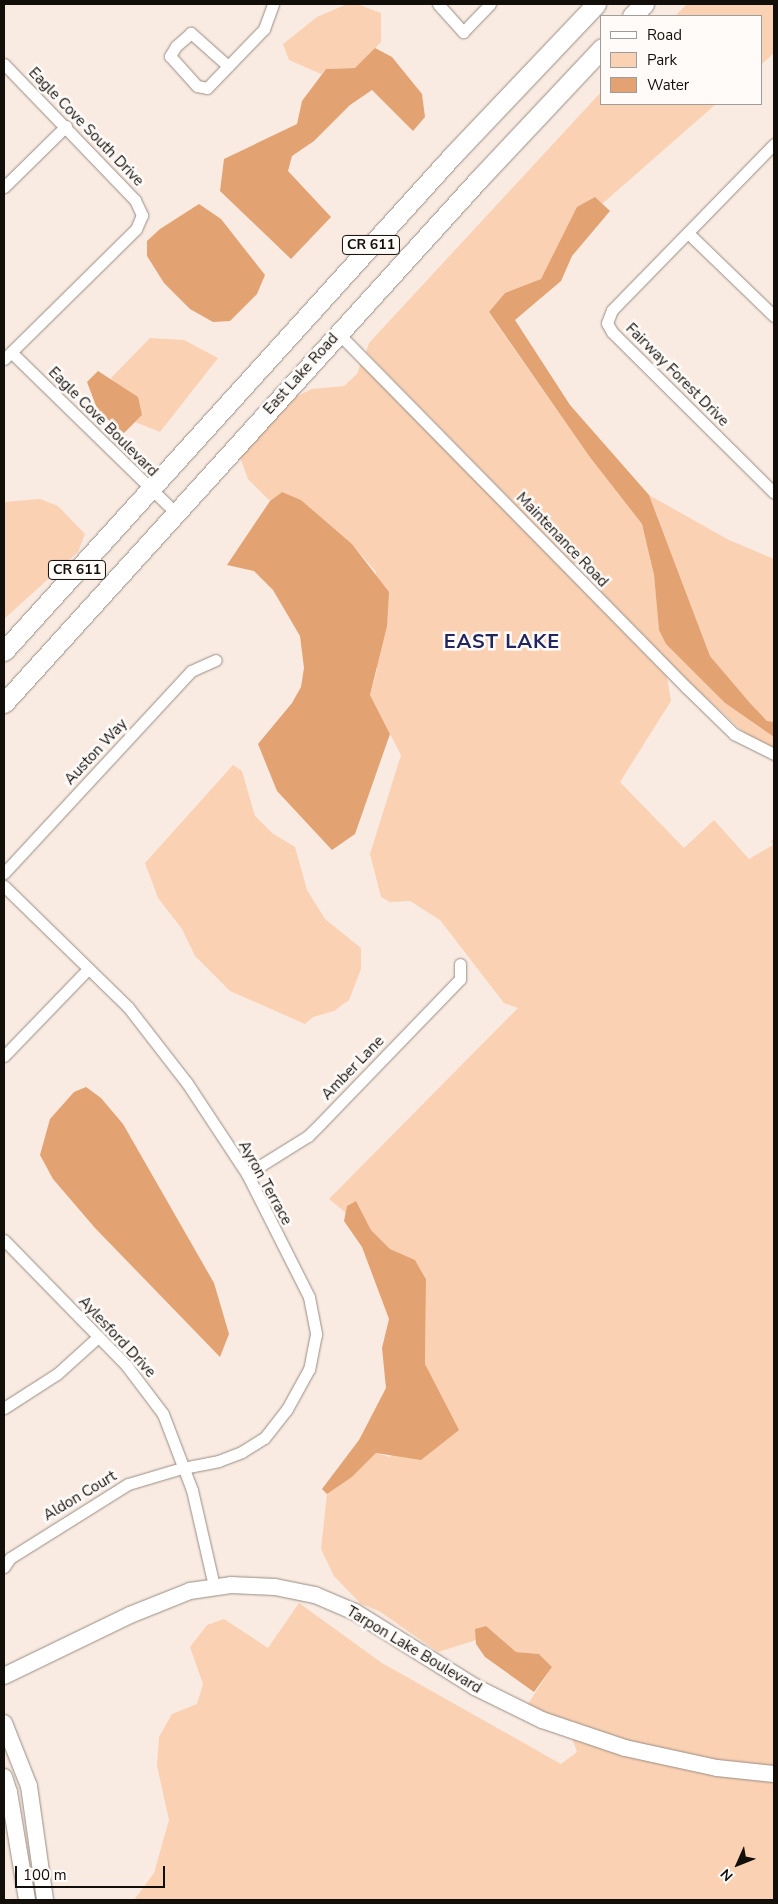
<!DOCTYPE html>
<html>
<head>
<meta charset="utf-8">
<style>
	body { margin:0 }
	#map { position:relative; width:778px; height:1904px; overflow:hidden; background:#f9ebe2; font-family:"Nunito Sans",sans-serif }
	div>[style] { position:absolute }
	.green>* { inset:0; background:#fad1b3 }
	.water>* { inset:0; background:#e2a271 }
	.roads { filter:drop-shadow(0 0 1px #988c83) drop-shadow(0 0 1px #988c83) }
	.street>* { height:11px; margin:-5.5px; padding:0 5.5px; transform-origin:5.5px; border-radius:5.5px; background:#fff }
	.secondary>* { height:16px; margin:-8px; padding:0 8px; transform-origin:8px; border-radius:8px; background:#fff }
	.primary>* { height:19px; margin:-9.5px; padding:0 9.5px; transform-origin:9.5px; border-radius:9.5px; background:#fff }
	span { translate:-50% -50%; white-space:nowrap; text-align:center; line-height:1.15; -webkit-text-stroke:5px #fefbf9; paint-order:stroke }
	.shield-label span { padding:1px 4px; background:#fefbf9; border:1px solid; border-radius:4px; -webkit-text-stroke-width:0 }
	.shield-label { font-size:14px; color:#120e0a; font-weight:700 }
	.street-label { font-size:15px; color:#120e0a }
	.district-label { font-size:20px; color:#23255f; font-weight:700; letter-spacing:1px }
	.frame { position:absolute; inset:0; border:5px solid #120e0a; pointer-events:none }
	.legend { position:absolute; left:600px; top:15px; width:162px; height:90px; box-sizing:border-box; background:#fefbf9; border:1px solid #a09c99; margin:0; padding:6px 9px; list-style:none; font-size:15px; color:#120e0a }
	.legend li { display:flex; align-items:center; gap:10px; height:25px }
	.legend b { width:25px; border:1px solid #a09c99 }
	.north { position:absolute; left:713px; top:1839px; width:50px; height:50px; -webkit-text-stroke:4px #fefbf9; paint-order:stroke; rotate:226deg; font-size:14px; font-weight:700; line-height:20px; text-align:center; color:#120e0a }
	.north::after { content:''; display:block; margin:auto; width:18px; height:22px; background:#120e0a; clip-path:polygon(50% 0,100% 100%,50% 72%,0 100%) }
	.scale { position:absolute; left:15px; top:1866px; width:150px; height:22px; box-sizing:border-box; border:2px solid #120e0a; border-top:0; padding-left:6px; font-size:15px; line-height:18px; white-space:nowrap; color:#120e0a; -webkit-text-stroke:4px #fefbf9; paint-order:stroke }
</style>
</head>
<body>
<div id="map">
	<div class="green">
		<div style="clip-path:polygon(347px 4px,357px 4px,381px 13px,381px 42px,360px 64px,355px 68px,326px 69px,321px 74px,289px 60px,283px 44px,317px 17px)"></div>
		<div style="clip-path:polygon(687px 4px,774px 4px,774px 53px,762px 64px,762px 16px,675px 16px)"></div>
		<div style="clip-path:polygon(602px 91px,602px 104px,716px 104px,602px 204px,595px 197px,541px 279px,505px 293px,489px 313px,589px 456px,642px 524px,654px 575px,659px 630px,725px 703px,774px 737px,774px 748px,749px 737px,691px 684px,599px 590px,603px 584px,584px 567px,573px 563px,366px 352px,369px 343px)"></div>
		<div style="clip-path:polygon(150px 338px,184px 340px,218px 358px,160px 432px,135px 422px,142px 415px,111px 378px)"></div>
		<div style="clip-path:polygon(361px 363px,667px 677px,671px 701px,620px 782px,684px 848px,714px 820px,749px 859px,773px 845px,771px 841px,774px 838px,774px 1769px,719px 1762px,627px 1743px,526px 1707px,552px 1667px,539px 1654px,516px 1652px,486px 1626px,476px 1629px,476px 1640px,438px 1652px,379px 1611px,361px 1604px,334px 1576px,321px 1549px,327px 1494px,352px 1477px,376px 1453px,390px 1457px,436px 1389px,425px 1364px,426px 1278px,415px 1260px,390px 1249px,371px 1230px,356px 1201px,347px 1206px,346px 1213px,329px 1199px,518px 1008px,504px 1003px,440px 920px,410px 901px,390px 902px,381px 897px,370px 854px,401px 755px,370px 695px,377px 670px,376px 572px,352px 544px,301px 500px,282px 492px,270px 501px,248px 479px,238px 452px,285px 402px,312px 389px,344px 386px,357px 374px)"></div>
		<div style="clip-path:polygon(649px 495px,729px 540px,774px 559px,774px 722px,767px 721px,750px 703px,710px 656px)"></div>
		<div style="clip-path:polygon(40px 499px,58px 506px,85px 534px,78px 552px,4px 619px,4px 502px)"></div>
		<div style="clip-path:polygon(233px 765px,242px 771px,255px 816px,272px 833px,295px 847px,307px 890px,325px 919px,361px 948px,361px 969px,349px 1000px,334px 1011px,313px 1017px,305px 1024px,230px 991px,195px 956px,182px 929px,158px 898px,145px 863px)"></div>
		<div style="clip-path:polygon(299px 1603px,382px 1663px,561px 1764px,577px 1752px,572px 1738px,774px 1780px,774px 1900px,134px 1900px,154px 1873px,169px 1820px,157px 1766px,159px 1737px,172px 1714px,197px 1704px,203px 1684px,190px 1647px,207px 1625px,224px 1619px,268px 1648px)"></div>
	</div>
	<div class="water">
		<div style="clip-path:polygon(375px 48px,392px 57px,422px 94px,425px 117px,413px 131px,372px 90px,350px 105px,314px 141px,292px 156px,288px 171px,331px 217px,291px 259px,220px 191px,224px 159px,297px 124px,302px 101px,326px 69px,355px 68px)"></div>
		<div style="clip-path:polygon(595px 197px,610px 211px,572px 256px,561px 281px,515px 320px,570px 405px,649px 495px,710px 656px,750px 703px,767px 721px,774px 722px,774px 737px,725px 703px,666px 644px,659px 630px,654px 575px,642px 524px,589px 456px,489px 312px,505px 293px,541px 279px,577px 207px)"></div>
		<div style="clip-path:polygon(199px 204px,221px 219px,265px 275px,257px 294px,230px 321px,213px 322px,190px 309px,164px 283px,147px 256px,147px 241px,160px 229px)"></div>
		<div style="clip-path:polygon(98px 371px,138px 397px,142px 415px,124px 433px,98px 411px,87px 382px)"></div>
		<div style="clip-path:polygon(282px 492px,301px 500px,352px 544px,389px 592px,387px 626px,370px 695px,390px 734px,355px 834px,332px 850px,277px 791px,258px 744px,292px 703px,301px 687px,304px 668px,300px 636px,273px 590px,254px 571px,227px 565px,270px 501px)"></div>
		<div style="clip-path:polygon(86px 1087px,101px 1098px,123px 1124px,214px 1283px,229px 1334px,220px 1357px,95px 1228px,53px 1179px,40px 1155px,50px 1119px,74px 1092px)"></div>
		<div style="clip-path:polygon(356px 1201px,371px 1230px,390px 1249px,415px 1260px,426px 1279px,425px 1364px,459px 1430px,421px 1460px,376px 1453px,352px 1477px,327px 1494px,322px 1489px,359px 1440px,386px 1388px,382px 1348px,389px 1319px,362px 1247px,344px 1221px,347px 1206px)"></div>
		<div style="clip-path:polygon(486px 1626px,516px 1652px,539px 1654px,552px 1667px,534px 1692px,485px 1657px,476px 1644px,475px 1629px)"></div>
	</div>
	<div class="roads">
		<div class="street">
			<div style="left:438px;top:4px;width:38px;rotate:48deg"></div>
			<div style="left:463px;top:32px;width:39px;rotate:-46deg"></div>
			<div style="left:4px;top:64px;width:189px;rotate:46.1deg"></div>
			<div style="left:135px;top:200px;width:17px;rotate:65deg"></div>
			<div style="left:142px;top:215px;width:15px;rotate:113deg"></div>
			<div style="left:136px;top:229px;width:185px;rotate:135.4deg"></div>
			<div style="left:228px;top:66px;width:50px;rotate:-138.3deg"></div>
			<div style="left:191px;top:33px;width:20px;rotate:139deg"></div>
			<div style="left:176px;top:46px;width:12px;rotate:121deg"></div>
			<div style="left:170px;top:56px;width:40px;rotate:48deg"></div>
			<div style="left:197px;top:86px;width:10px;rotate:11deg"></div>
			<div style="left:207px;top:88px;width:82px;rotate:-46deg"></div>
			<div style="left:264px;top:29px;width:27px;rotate:-70deg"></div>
			<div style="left:774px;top:144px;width:232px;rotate:134.3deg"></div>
			<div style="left:612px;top:310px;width:14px;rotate:111deg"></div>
			<div style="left:607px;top:323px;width:10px;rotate:61deg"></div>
			<div style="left:612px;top:332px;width:228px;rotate:44.8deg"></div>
			<div style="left:4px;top:187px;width:87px;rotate:-44.5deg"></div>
			<div style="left:689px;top:234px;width:118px;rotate:44deg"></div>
			<div style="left:338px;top:333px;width:498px;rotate:45.5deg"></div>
			<div style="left:687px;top:688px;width:66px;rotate:44.4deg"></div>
			<div style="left:734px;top:734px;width:45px;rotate:26.6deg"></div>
			<div style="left:11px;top:352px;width:231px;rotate:44.3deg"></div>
			<div style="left:4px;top:873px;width:275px;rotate:-47.2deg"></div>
			<div style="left:191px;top:671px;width:27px;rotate:-24deg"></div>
			<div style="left:4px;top:886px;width:173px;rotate:44.3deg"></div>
			<div style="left:128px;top:1007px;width:96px;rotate:52.2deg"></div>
			<div style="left:187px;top:1083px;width:109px;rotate:56.6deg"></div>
			<div style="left:247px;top:1174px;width:138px;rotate:63.2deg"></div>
			<div style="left:309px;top:1297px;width:38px;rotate:79deg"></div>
			<div style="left:316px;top:1334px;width:36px;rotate:101deg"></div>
			<div style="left:309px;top:1369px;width:46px;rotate:118.8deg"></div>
			<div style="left:287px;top:1409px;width:37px;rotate:128deg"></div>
			<div style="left:264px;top:1438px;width:26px;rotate:148deg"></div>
			<div style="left:242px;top:1452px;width:25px;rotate:159deg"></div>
			<div style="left:219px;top:1461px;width:38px;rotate:169deg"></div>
			<div style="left:182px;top:1468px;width:56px;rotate:163.5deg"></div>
			<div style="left:128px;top:1484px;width:139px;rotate:147.9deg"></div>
			<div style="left:10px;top:1558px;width:11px;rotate:124deg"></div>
			<div style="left:4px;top:1056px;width:121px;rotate:-46deg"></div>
			<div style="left:247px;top:1174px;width:72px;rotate:-31.9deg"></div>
			<div style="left:308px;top:1136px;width:18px;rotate:-45deg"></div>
			<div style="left:321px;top:1123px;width:200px;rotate:-46deg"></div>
			<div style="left:460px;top:979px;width:15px;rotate:-90deg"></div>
			<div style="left:4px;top:1240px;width:175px;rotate:45.7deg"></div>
			<div style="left:126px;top:1365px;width:61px;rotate:52.9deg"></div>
			<div style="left:163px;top:1414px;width:81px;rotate:69.1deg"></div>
			<div style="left:192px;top:1490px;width:98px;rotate:77.1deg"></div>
			<div style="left:4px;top:1408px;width:63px;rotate:-32.7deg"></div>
			<div style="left:57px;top:1374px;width:55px;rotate:-42.1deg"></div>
		</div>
		<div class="secondary">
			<div style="left:4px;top:1676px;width:140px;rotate:-25.8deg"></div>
			<div style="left:130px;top:1615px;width:65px;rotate:-21.8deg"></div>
			<div style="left:190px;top:1591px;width:41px;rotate:-8.3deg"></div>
			<div style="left:231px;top:1585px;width:44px;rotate:2.6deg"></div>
			<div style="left:275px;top:1587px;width:41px;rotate:11.3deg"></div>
			<div style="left:315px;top:1595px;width:43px;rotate:23deg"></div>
			<div style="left:355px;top:1612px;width:142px;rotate:32deg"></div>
			<div style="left:475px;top:1687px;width:75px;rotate:26.2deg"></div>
			<div style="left:542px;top:1720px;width:88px;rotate:18.6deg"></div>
			<div style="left:625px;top:1748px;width:94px;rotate:12.3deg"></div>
			<div style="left:717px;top:1768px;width:57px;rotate:6deg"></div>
			<div style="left:4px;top:1723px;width:68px;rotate:68.4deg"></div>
			<div style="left:29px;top:1786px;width:115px;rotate:82deg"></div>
			<div style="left:4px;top:1777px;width:16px;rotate:72deg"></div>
			<div style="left:9px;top:1792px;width:109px;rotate:80.5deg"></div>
		</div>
		<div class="primary">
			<div style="left:632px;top:16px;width:17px;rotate:-45deg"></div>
			<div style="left:4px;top:651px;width:668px;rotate:-47.85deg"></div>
			<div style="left:452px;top:156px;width:209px;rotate:-46.5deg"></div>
			<div style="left:4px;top:703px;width:706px;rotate:-47.81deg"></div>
			<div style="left:478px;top:180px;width:181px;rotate:-46.8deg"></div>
		</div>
	</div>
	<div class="shield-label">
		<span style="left:371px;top:245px">CR 611</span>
		<span style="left:77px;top:570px">CR 611</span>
	</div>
	<div class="street-label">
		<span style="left:86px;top:127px;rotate:46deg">Eagle Cove South Drive</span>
		<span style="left:301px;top:374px;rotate:-48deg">East Lake Road</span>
		<span style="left:677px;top:375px;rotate:45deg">Fairway Forest Drive</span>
		<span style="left:103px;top:422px;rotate:45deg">Eagle Cove Boulevard</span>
		<span style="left:562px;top:540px;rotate:46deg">Maintenance Road</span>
		<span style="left:96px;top:752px;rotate:-47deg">Auston Way</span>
		<span style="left:353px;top:1068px;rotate:-46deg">Amber Lane</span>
		<span style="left:265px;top:1183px;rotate:61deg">Ayron Terrace</span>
		<span style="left:117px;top:1337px;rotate:47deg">Aylesford Drive</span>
		<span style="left:80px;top:1496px;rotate:-31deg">Aldon Court</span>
		<span style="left:414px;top:1650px;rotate:31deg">Tarpon Lake Boulevard</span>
	</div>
	<div class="district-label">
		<span style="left:502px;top:641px">EAST LAKE</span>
	</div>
	<div class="frame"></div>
	<ul class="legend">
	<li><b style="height:6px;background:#fff"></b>Road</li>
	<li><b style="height:14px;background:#fad1b3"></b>Park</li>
	<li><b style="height:14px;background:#e2a271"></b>Water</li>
	</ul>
	<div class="north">N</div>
	<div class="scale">100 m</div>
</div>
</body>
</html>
